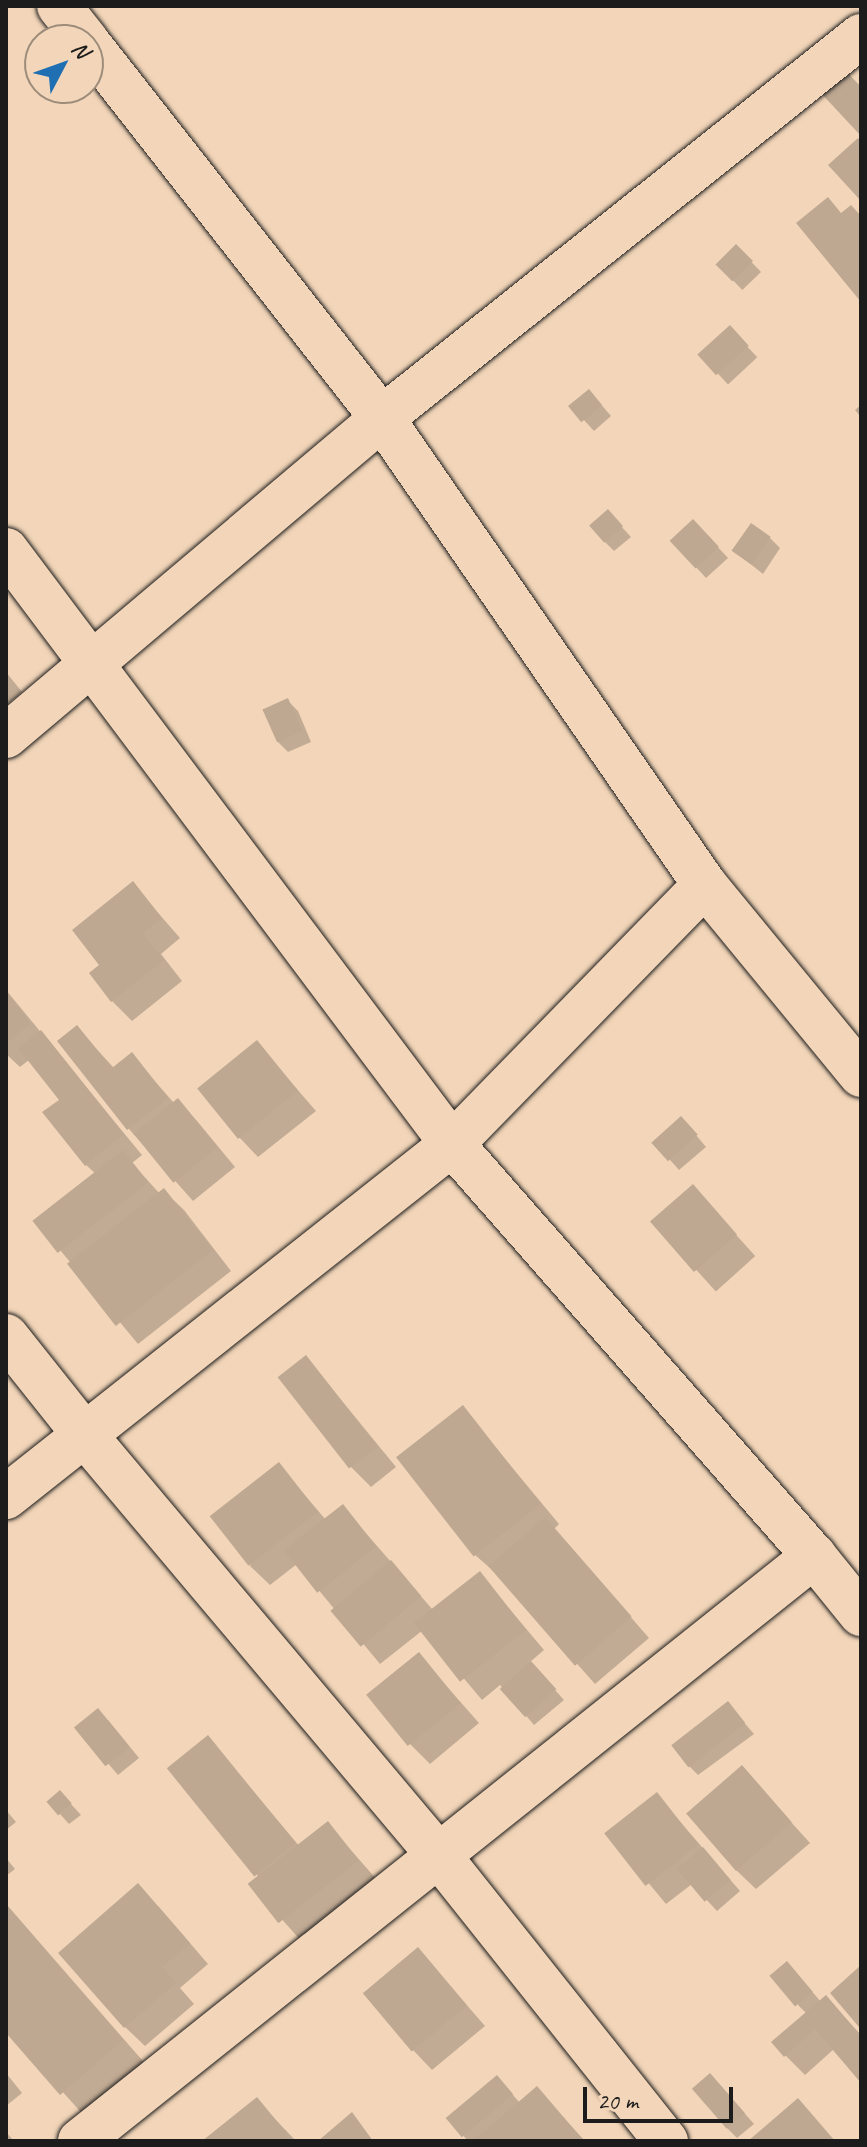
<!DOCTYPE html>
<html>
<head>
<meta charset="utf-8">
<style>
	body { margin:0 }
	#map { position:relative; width:867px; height:2147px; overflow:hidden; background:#f3d6b9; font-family:Caveat,sans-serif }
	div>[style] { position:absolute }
	.shadow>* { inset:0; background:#0003; transform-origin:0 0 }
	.building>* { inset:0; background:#bea892; transform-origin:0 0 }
	.roads { filter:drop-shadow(0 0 2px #1c1c1c) drop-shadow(0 0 2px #1c1c1c) }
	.minor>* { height:44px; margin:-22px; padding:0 22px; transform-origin:22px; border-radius:22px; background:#f3d6b9 }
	span { translate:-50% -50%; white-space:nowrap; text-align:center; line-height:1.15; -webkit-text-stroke:6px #f3d6b9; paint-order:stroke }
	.frame { position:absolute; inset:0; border:8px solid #1c1c1c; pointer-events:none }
	.north { position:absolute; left:24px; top:24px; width:80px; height:80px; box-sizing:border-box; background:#f3d6b9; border:2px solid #9d8c7a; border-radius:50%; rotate:49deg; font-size:22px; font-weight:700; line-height:32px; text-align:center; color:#1c1c1c }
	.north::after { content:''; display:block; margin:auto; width:28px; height:36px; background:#1f6fb2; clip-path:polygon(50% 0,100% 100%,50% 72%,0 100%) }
	.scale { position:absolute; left:583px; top:2087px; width:150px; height:36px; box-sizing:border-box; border:4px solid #1c1c1c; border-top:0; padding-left:10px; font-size:24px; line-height:28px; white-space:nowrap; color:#1c1c1c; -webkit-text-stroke:6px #f3d6b9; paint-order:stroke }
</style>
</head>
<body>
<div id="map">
	<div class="shadow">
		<div style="left:736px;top:246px;width:36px;height:26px;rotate:46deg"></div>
		<div style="left:730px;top:328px;width:40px;height:40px;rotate:47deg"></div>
		<div style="clip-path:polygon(599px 402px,611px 416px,594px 431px,572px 407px)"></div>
		<div style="clip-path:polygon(861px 405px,861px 417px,855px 410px)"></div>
		<div style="clip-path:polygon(608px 512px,631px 537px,614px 551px,605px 542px)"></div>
		<div style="clip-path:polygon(703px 531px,728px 558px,706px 578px,671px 540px)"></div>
		<div style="clip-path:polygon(770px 538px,780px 548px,763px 574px,734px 551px)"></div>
		<div style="clip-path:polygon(6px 672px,22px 692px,6px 705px)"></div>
		<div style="clip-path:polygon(288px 701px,298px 711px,311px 742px,288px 752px,278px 742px)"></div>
		<div style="clip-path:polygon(133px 884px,180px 938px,161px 954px,182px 981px,132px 1021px,112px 1001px,102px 965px)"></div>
		<div style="clip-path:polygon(6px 990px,142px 1155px,132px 1163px,160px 1194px,164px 1191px,184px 1210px,231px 1271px,138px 1344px,36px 1221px,96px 1174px,86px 1165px,62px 1100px,29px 1060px,20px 1067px,6px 1054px)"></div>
		<div style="clip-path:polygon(77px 1028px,114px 1068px,132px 1055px,174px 1103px,178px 1101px,197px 1121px,235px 1167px,193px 1201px,129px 1129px,60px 1042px)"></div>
		<div style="clip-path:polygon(257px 1043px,316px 1111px,258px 1157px,239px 1137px)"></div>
		<div style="clip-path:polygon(691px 1129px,706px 1147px,679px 1170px,654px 1142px)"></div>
		<div style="left:693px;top:1187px;width:93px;height:53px;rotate:48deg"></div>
		<div style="clip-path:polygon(306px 1357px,396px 1467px,371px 1487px,351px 1467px)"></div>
		<div style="clip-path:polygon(463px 1408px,559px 1524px,554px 1529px,649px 1638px,595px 1684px,497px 1574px,475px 1555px)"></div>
		<div style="clip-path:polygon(279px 1465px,326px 1520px,343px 1507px,433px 1610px,480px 1574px,544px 1650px,530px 1662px,564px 1700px,534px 1725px,500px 1685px,482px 1700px,423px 1630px,380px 1664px,297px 1564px,270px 1585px,250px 1566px)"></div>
		<div style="clip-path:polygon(419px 1655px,479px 1723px,430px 1764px,410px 1744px)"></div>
		<div style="clip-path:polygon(727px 1703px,754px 1734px,698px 1775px,688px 1765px)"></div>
		<div style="clip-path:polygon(108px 1720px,139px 1758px,118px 1775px,77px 1727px)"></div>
		<div style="clip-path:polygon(208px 1737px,300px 1847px,328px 1824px,378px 1881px,303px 1943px,253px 1887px,262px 1880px,257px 1875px)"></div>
		<div style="clip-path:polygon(742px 1768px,810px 1843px,756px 1889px,736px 1870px)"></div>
		<div style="clip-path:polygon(657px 1795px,740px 1891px,717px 1911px,692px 1884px,666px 1904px,607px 1833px)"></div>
		<div style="clip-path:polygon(70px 1803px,81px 1815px,69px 1824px,60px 1814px)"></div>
		<div style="clip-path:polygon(6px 1810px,16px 1822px,6px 1830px)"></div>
		<div style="clip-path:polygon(6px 1858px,15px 1869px,6px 1876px)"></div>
		<div style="clip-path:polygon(6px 1904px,149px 2068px,88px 2120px,6px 2029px)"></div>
		<div style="clip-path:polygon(158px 1906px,208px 1964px,180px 1988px,194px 2004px,145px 2046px,125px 2027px)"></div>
		<div style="clip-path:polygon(418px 1949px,485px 2026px,432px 2070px,413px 2050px)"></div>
		<div style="clip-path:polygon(797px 1974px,821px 2002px,826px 1997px,861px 2035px,861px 2080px,834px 2049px,805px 2075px,785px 2055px,807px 2014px,798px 2005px)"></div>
		<div style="clip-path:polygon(6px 2073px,22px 2093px,6px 2106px)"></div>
		<div style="clip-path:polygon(720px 2085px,754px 2124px,737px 2138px,727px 2128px)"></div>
		<div style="clip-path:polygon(507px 2088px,520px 2103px,537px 2089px,585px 2141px,468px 2141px,449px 2119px)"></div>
		<div style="clip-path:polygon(257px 2100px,296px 2141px,205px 2141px)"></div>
		<div style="clip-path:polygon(6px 2132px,14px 2141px,6px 2141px)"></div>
	</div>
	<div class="building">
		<div style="clip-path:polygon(844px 69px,861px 87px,861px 136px,819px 91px)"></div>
		<div style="clip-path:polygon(858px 138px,861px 142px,861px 201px,828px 165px)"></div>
		<div style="clip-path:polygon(828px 197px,841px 213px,851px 205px,861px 216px,861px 302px,796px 223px)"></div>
		<div style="left:736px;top:244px;width:24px;height:29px;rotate:45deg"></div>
		<div style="left:730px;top:325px;width:28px;height:44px;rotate:48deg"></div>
		<div style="left:589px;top:389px;width:21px;height:27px;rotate:51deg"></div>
		<div style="left:608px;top:509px;width:23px;height:25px;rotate:49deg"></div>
		<div style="left:693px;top:519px;width:38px;height:32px;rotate:47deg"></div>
		<div style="left:751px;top:523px;width:24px;height:34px;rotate:35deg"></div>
		<div style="left:288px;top:698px;width:36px;height:28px;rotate:66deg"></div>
		<div style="clip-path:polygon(133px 881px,162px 918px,143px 933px,164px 960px,111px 1002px,89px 973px,99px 965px,72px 930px)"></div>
		<div style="clip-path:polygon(6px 992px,31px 1024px,6px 1043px)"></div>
		<div style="clip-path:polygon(77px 1025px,112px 1068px,132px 1052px,168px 1098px,127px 1130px,57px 1041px)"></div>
		<div style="clip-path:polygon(41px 1030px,124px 1134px,85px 1166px,42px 1112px,59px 1100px,18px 1048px)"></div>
		<div style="left:257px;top:1040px;width:65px;height:77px;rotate:51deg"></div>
		<div style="left:178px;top:1098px;width:63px;height:57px;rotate:51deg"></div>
		<div style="left:681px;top:1116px;width:25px;height:40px;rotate:48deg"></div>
		<div style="left:123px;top:1150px;width:41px;height:115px;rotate:52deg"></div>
		<div style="left:693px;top:1184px;width:67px;height:57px;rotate:49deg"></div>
		<div style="left:164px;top:1188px;width:79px;height:123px;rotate:52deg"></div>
		<div style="left:306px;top:1355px;width:116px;height:36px;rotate:52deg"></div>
		<div style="left:463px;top:1405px;width:126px;height:85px;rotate:52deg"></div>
		<div style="left:279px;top:1462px;width:63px;height:88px;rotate:52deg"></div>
		<div style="left:343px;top:1504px;width:54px;height:75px;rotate:52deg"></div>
		<div style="left:545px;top:1517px;width:132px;height:75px;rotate:49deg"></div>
		<div style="left:391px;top:1560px;width:47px;height:79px;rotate:50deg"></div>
		<div style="left:480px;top:1571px;width:75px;height:84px;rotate:52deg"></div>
		<div style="left:419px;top:1652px;width:66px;height:68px;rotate:51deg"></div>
		<div style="left:531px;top:1661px;width:38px;height:42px;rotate:48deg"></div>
		<div style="left:728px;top:1701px;width:28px;height:72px;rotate:52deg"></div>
		<div style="left:98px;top:1708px;width:50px;height:31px;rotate:51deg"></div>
		<div style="left:208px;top:1735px;width:139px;height:53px;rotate:51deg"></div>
		<div style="left:742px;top:1765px;width:76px;height:74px;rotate:49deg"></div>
		<div style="left:60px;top:1790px;width:18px;height:18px;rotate:49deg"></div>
		<div style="left:657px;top:1792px;width:67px;height:67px;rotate:52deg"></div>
		<div style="left:328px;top:1821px;width:50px;height:102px;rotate:52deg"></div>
		<div style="left:703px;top:1847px;width:43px;height:34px;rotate:50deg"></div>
		<div style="clip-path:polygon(138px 1883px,190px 1943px,162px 1967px,176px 1983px,124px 2028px,58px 1953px)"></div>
		<div style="clip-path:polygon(6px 1904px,123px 2040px,60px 2095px,6px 2033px)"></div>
		<div style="left:418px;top:1947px;width:76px;height:72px;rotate:50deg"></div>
		<div style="left:787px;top:1961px;width:40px;height:23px;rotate:50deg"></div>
		<div style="clip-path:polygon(861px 1965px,861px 2025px,859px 2027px,830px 1993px)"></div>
		<div style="clip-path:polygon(826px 1995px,861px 2036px,861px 2083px,815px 2029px,784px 2057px,771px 2042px)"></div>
		<div style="left:710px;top:2073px;width:53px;height:24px;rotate:49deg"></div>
		<div style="left:497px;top:2075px;width:25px;height:67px;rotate:50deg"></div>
		<div style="clip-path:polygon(537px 2086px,584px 2141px,473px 2141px)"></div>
		<div style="clip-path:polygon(257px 2097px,293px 2141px,202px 2141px)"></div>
		<div style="clip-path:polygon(798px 2098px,835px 2141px,748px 2141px)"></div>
		<div style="clip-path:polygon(352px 2112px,373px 2141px,318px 2141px)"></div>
	</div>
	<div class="roads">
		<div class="minor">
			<div style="left:59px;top:6px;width:43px;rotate:51.5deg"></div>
			<div style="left:88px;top:43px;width:477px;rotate:51.9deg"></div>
			<div style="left:382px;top:418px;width:568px;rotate:55.33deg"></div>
			<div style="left:705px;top:885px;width:246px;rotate:50.6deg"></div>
			<div style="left:6px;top:550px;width:743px;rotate:53.1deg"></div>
			<div style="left:452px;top:1144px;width:548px;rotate:48.7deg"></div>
			<div style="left:814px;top:1556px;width:75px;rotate:51deg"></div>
			<div style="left:6px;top:736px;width:492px;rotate:-40.2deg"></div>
			<div style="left:382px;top:418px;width:613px;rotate:-38.57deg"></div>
			<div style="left:6px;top:1336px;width:125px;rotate:51.5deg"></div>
			<div style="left:84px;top:1434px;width:553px;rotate:49.92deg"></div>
			<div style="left:440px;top:1857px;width:363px;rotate:51.5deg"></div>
			<div style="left:6px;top:1497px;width:569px;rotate:-38.36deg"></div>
			<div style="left:452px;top:1144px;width:362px;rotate:-45.7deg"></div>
			<div style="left:80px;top:2141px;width:939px;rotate:-38.55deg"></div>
		</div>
	</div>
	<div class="frame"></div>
	<div class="north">N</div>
	<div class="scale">20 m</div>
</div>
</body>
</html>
